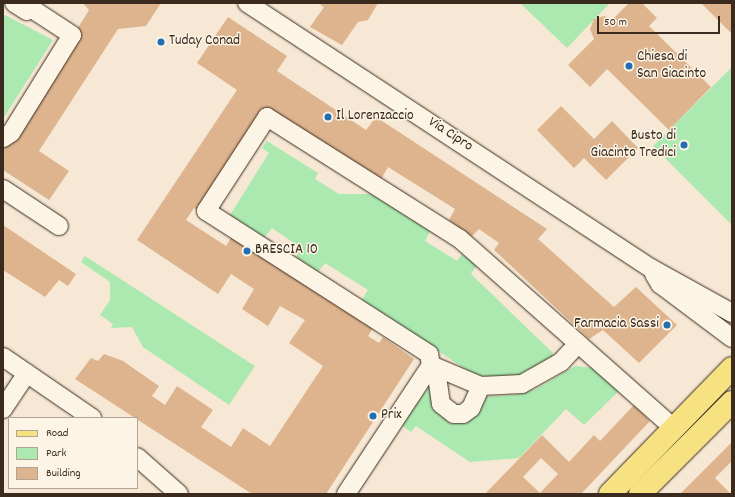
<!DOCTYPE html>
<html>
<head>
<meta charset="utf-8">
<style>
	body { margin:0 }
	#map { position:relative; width:735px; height:497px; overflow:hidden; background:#f6e8d4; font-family:Dekko,sans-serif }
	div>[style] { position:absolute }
	.green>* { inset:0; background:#abe9b0 }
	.building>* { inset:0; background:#ddb48e }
	.roads { filter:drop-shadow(0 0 1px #3b2a1e) drop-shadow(0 0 1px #3b2a1e) }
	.minor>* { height:18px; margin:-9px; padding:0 9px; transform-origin:9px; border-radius:9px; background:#fcf5e5 }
	.major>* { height:22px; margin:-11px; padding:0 11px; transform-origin:11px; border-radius:11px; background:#f7e281 }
	.dots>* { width:11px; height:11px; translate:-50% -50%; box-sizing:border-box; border:2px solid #fcf5e5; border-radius:50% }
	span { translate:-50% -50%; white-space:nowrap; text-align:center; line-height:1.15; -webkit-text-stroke:3px #fcf5e5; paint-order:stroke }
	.poi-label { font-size:15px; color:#3b2a1e }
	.left { translate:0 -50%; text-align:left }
	.right { translate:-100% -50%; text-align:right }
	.street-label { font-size:15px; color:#3b2a1e }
	.frame { position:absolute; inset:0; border:4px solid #3b2a1e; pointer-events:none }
	.legend { position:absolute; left:8px; top:417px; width:130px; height:72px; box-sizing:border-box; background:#fcf5e5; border:1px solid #afa495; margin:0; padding:5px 7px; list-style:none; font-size:12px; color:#3b2a1e }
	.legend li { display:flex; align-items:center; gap:8px; height:20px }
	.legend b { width:20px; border:1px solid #afa495 }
	.scale { position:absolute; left:597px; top:16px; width:123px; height:18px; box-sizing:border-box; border:2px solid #3b2a1e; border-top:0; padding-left:5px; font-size:12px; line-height:14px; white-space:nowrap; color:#3b2a1e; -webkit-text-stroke:3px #fcf5e5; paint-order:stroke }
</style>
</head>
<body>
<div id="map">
	<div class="green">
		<div style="clip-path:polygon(520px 3px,610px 3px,567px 48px)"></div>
		<div style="clip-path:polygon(3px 14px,53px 40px,3px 119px)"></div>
		<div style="clip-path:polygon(731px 68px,732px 68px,732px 225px,653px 146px)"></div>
		<div style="clip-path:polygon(267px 141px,318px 173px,315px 179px,339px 194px,372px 194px,430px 231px,425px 241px,457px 261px,462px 254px,477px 265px,471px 274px,553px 353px,552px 357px,521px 375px,507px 378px,474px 375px,362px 300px,368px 290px,325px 263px,318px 272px,296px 257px,301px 248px,272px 228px,264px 238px,230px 215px,269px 153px,262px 148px)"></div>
		<div style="clip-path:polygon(85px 256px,255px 366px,229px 405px,143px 347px,132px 327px,111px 328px,113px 324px,100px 315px,110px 300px,110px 282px,81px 262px)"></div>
		<div style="clip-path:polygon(575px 366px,594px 368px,620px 390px,584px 425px,566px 409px,519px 458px,470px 462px,416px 426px,411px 432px,401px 425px,431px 385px,432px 404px,446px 418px,483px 397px,514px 395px,534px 390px)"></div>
	</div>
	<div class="building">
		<div style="clip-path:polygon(83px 3px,161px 3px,146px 26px,118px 29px,39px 151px,69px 171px,49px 200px,3px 170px,3px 149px,89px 10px)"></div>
		<div style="clip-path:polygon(318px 3px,378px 3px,368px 20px,358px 22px,342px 45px,310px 27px,324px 7px)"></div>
		<div style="clip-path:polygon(629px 3px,642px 3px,657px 18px,649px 26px,711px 87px,669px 130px,607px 69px,590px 87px,568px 65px,594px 39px,590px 29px,594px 19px,604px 16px,613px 19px)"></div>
		<div style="clip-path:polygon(701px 3px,732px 3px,732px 34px)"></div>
		<div style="clip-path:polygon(228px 17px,287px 56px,277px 71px,366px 130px,376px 117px,547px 229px,538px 239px,614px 307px,636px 287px,677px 325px,639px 363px,603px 330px,589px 339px,494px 250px,499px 243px,479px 229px,471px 237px,449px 220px,455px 209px,388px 167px,379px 183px,264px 111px,198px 211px,194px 208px,186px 220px,226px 246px,234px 233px,374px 326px,368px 336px,379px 343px,383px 337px,414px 359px,326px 494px,252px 494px,75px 379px,91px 358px,98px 361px,104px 354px,123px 361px,159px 386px,152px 396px,165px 405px,177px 386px,213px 410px,201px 427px,231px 447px,243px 428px,270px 446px,323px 366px,289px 343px,305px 320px,280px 306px,268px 326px,242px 309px,254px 289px,231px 274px,218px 294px,137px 240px,237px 90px,197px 63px)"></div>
		<div style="clip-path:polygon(561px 106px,594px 139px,612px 121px,638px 148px,606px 180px,584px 158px,574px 168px,537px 130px)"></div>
		<div style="clip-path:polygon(3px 225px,76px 274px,68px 286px,59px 280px,45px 297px,3px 270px)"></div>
		<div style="clip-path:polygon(evenodd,634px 405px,650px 421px,581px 494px,485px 494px,542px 435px,569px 462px,594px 435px,600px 441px,634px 405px,541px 458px,558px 474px,540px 493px,523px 477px,541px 458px)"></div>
		<div style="clip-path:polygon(732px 442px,732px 461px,715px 478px,731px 494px,680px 494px)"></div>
	</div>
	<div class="roads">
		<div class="minor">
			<div style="left:247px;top:3px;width:483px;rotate:33.3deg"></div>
			<div style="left:651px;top:268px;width:93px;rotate:29.1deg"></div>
			<div style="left:3px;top:138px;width:9px;rotate:-32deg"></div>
			<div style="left:11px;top:133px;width:115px;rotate:-58.1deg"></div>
			<div style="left:72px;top:35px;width:51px;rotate:-146.9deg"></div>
			<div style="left:29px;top:7px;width:4px;rotate:117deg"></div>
			<div style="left:27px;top:11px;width:15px;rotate:-148deg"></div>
			<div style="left:3px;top:189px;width:67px;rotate:33.5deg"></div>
			<div style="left:654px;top:274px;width:12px;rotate:59deg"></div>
			<div style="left:660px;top:284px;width:90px;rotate:36.9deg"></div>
			<div style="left:3px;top:357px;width:108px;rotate:34.4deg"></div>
			<div style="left:431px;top:365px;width:11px;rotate:-100deg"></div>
			<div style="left:429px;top:354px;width:265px;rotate:-147.3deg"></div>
			<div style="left:206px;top:211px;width:112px;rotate:-57deg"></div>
			<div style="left:267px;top:117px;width:228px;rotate:32.3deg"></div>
			<div style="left:460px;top:239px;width:286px;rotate:41.5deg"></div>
			<div style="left:438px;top:383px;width:21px;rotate:82deg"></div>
			<div style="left:441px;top:404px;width:16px;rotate:38deg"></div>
			<div style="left:454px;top:414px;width:9px"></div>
			<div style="left:463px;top:414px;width:10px;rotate:-37deg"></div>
			<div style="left:471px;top:408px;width:24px;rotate:-66deg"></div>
			<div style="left:3px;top:409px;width:43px;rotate:-56.3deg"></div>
			<div style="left:137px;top:457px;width:56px;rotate:41.4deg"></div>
			<div style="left:346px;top:494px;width:154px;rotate:-56.6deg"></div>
			<div style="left:431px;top:365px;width:54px;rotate:22.8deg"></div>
			<div style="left:481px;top:386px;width:41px;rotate:-2.8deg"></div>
			<div style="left:522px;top:384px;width:45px;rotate:-29.4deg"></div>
			<div style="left:561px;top:362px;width:25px;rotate:-47deg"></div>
		</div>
		<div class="major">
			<div style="left:610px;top:494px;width:175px;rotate:-45.9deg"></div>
			<div style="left:640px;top:494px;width:130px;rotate:-45deg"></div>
		</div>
	</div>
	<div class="dots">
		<div style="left:161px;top:42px;background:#1f6fb2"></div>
		<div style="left:629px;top:66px;background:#1f6fb2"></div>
		<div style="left:328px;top:117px;background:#1f6fb2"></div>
		<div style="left:684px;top:145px;background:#1f6fb2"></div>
		<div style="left:247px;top:251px;background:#1f6fb2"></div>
		<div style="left:667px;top:325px;background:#1f6fb2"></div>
		<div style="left:373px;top:416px;background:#1f6fb2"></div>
	</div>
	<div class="poi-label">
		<span class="left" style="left:169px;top:42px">Tuday Conad</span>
		<span class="left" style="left:637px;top:66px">Chiesa di<br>San Giacinto</span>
		<span class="left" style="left:336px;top:117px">Il Lorenzaccio</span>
		<span class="right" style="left:676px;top:145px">Busto di<br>Giacinto Tredici</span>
		<span class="left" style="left:255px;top:251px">BRESCIA 10</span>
		<span class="right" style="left:659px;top:325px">Farmacia Sassi</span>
		<span class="left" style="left:381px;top:416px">Prix</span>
	</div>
	<div class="street-label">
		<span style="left:450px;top:135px;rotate:33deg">Via Cipro</span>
	</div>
	<div class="frame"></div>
	<ul class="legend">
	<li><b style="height:5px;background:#f7e281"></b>Road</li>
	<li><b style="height:11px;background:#abe9b0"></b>Park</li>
	<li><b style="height:11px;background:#ddb48e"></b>Building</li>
	</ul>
	<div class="scale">50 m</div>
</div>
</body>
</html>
